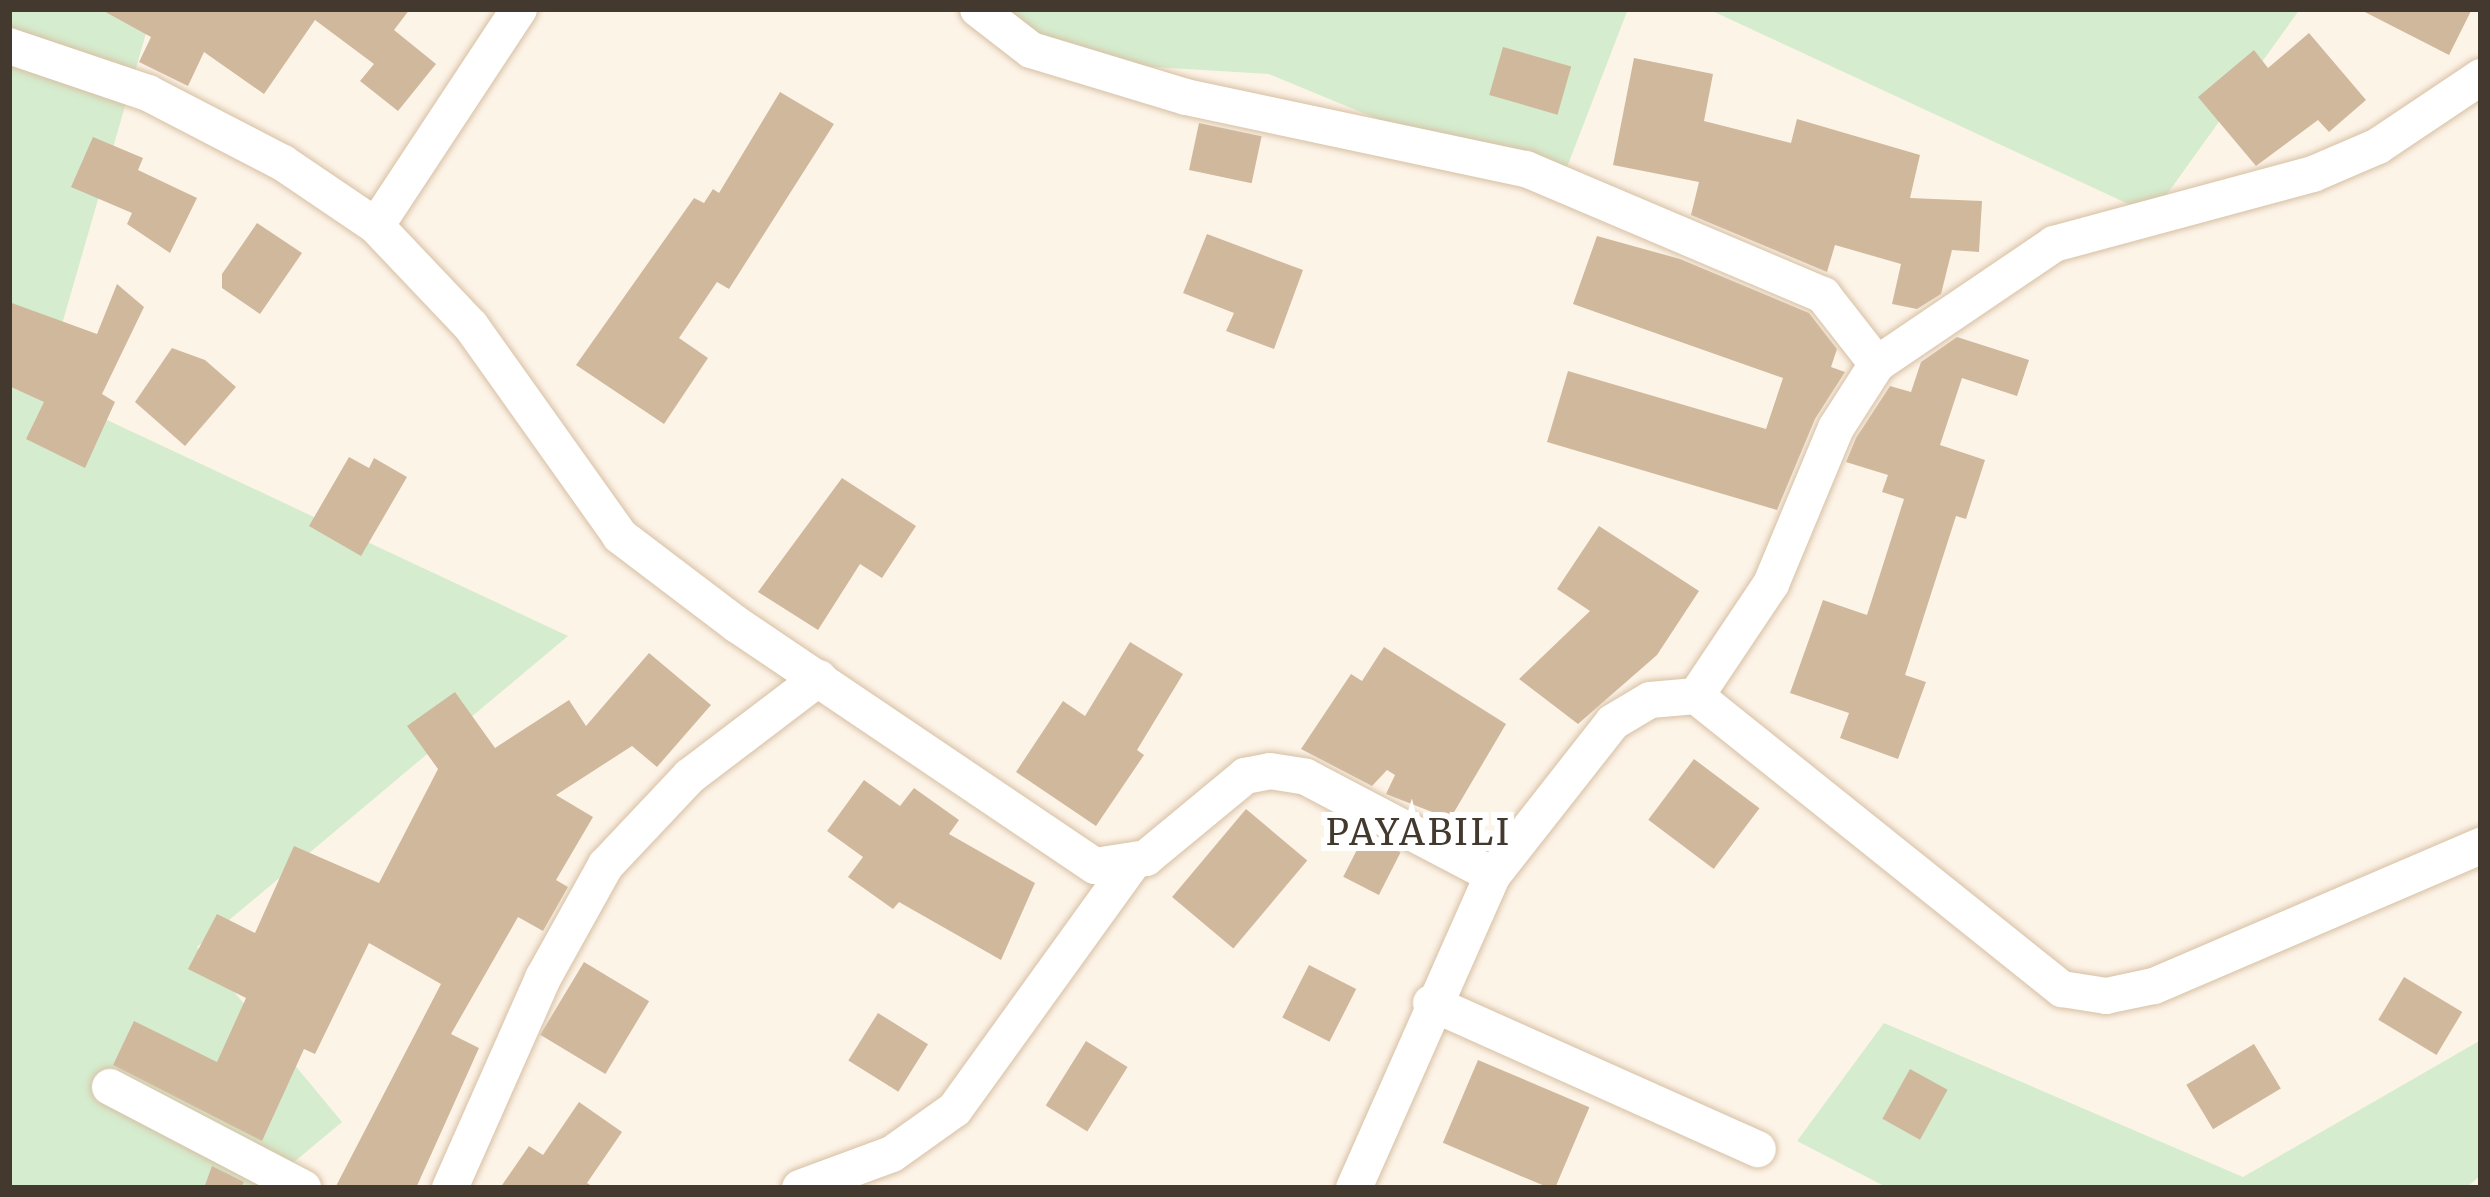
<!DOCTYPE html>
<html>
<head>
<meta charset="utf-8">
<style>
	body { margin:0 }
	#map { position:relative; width:2490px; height:1197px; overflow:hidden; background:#fdf4e8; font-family:Merriweather,serif }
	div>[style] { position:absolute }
	.green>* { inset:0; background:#d5ecce }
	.building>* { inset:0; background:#d0b89d; transform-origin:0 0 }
	.roads { filter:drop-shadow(0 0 3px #d7c0a4) drop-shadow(0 0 3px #d7c0a4) }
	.street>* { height:36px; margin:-18px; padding:0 18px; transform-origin:18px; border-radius:18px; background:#fff }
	span { translate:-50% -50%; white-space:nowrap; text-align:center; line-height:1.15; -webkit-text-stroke:12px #fff; paint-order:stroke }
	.quarter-label { font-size:36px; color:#43392e; letter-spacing:3px }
	.frame { position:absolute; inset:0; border:12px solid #43392e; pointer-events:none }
</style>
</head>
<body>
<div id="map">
	<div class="green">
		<div style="clip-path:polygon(9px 9px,153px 9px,43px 390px,568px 636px,197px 947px,342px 1122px,263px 1188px,9px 1188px)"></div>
		<div style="clip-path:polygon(996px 9px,1628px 9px,1557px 193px,1269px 74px,1053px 61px)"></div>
		<div style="clip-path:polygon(1708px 9px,2300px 9px,2152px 215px)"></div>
		<div style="clip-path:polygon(1884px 1023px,2243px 1177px,2481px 1040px,2481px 1175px,2466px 1188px,1888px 1188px,1797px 1141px)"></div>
	</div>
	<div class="building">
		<div style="clip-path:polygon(100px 9px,410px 9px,394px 30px,436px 64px,398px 111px,360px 81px,374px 64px,315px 20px,264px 94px,204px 52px,188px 86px,139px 62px,151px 37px)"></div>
		<div style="clip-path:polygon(2359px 9px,2472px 9px,2449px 55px)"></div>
		<div style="clip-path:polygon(2309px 33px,2366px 100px,2329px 132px,2318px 120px,2256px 166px,2198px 97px,2254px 50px,2268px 68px)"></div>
		<div style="left:1503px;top:47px;width:71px;height:50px;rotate:16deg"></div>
		<div style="clip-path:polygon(1634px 58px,1713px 74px,1704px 121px,1791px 143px,1797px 119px,1920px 155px,1910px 198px,1982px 201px,1979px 252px,1952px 250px,1941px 294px,1917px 309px,1892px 304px,1901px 264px,1835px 245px,1827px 272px,1691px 215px,1699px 182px,1613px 165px)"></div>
		<div style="clip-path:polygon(780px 92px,834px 124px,729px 289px,717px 282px,679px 338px,708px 358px,664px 424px,576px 365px,694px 198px,704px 203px,713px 189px,719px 193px)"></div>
		<div style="left:1199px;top:123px;width:64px;height:48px;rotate:12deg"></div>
		<div style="clip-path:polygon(93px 137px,143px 158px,138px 170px,197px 198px,170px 253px,127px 224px,132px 213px,71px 187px)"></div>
		<div style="clip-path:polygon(257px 223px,302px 253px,260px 314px,222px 288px,222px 274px)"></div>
		<div style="clip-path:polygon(1207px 234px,1303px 270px,1274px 349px,1226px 331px,1234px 313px,1183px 293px)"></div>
		<div style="clip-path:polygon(1597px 236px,1680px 259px,1809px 313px,1837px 349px,1831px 367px,1845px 372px,1815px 419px,1777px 510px,1547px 442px,1568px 371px,1766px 429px,1783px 378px,1573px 304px)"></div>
		<div style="clip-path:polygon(117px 284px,144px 307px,102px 394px,115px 402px,85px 468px,26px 439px,44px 402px,9px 386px,9px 302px,97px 334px)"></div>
		<div style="clip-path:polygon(1957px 337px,2029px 360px,2017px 396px,1962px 378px,1940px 445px,1985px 460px,1966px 519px,1956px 516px,1905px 675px,1926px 682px,1898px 759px,1840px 738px,1849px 713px,1790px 693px,1823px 600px,1867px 615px,1904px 499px,1882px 492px,1888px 475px,1846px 462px,1856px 438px,1890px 386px,1911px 392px,1921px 362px)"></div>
		<div style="clip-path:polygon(172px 348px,205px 360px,236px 387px,185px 446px,135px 402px)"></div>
		<div style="clip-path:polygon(349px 457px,369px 468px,374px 458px,407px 477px,361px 556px,309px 526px)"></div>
		<div style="clip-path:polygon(842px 478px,916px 526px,882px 578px,860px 564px,818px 630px,758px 592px)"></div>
		<div style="clip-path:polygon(1599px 526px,1699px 591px,1657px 655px,1578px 724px,1519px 679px,1590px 611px,1557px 589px)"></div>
		<div style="clip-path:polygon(1130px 642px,1183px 674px,1137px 750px,1144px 755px,1096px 826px,1016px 772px,1063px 701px,1085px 716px)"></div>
		<div style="clip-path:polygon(1384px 647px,1506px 724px,1450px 819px,1386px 794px,1395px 775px,1387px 770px,1372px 786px,1301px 749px,1351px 674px,1362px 681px)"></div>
		<div style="clip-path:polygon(649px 653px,711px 705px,657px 767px,632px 746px,556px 795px,593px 817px,556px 880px,568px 887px,543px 931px,518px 917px,451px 1034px,479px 1048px,416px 1188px,335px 1188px,441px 984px,369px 943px,315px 1054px,304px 1049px,262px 1141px,113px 1065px,134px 1021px,217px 1062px,246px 998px,188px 969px,217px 914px,255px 933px,294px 846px,379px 883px,438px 769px,407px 726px,455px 692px,495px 748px,569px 700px,586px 726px)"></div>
		<div style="left:1694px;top:759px;width:82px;height:76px;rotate:37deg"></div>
		<div style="clip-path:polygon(864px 780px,900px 806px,914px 788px,959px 820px,949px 834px,1035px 883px,1001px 960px,899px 902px,893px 909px,848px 877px,863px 857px,827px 831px)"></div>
		<div style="left:1246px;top:809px;width:80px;height:115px;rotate:40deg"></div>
		<div style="left:1365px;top:834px;width:40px;height:48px;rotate:27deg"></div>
		<div style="left:584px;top:962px;width:76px;height:85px;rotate:31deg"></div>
		<div style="left:1309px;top:965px;width:53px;height:59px;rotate:27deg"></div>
		<div style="left:2404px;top:977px;width:68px;height:50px;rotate:31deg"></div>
		<div style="left:878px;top:1013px;width:59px;height:56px;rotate:32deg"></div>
		<div style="left:1086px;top:1041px;width:49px;height:76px;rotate:32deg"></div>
		<div style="left:2254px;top:1044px;width:52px;height:79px;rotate:59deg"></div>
		<div style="left:1478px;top:1060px;width:121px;height:90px;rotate:23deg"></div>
		<div style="left:1910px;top:1069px;width:43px;height:57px;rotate:29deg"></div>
		<div style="clip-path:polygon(579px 1102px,622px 1132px,587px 1183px,595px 1188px,500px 1188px,529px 1146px,543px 1155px)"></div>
		<div style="clip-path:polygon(212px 1166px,244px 1182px,241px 1188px,204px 1188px)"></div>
	</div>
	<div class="roads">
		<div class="street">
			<div style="left:978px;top:9px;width:67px;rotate:37.7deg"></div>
			<div style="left:1031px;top:50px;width:162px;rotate:16.9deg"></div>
			<div style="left:1186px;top:97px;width:348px;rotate:12deg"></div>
			<div style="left:1526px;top:169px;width:323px;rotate:23deg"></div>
			<div style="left:1823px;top:295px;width:88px;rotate:52deg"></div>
			<div style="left:9px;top:46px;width:147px;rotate:18.7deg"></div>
			<div style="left:148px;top:93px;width:152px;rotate:27.4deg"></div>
			<div style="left:283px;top:163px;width:112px;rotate:34.1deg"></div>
			<div style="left:376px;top:226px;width:138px;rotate:46.5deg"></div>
			<div style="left:471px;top:326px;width:257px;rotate:54.6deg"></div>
			<div style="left:620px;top:536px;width:146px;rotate:37.2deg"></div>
			<div style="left:736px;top:624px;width:433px;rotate:34deg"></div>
			<div style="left:1095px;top:866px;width:52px;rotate:-8.9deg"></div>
			<div style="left:1146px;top:858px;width:129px;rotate:-39.6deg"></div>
			<div style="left:1245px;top:776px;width:25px;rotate:-11deg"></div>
			<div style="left:1270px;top:771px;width:36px;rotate:9deg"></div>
			<div style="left:1306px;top:777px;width:211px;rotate:27.7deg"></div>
			<div style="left:1493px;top:875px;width:194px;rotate:-51.9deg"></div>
			<div style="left:1613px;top:722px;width:43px;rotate:-30.7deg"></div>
			<div style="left:1650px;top:700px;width:46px;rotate:-5deg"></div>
			<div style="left:1696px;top:696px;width:469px;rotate:38.7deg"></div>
			<div style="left:2062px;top:989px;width:45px;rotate:9deg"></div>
			<div style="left:2106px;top:996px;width:49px;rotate:-11.8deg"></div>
			<div style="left:2154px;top:986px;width:356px;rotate:-23.2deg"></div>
			<div style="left:376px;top:226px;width:260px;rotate:-56.6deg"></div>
			<div style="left:1696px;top:696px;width:135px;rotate:-56.2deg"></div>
			<div style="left:1771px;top:584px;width:169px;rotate:-67.4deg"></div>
			<div style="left:1836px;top:428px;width:76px;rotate:-57.4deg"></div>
			<div style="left:1877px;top:364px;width:214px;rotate:-34.1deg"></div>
			<div style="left:2054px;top:244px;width:268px;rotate:-15.1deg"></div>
			<div style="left:2313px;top:174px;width:71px;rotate:-23.3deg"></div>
			<div style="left:2378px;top:146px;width:124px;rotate:-33.8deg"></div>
			<div style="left:1431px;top:1003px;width:358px;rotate:24.1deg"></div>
			<div style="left:110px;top:1087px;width:218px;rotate:27.6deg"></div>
			<div style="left:450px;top:1188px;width:230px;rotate:-66.1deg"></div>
			<div style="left:543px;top:978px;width:129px;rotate:-60.9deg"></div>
			<div style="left:606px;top:865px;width:122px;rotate:-46.7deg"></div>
			<div style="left:690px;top:776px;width:162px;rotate:-37.2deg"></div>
			<div style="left:800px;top:1188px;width:98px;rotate:-20.3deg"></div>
			<div style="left:892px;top:1154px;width:77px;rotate:-35.5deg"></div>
			<div style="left:955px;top:1109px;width:299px;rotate:-54.2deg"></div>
			<div style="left:1354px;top:1188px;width:342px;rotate:-66.1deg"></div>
		</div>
	</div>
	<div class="quarter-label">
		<span style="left:1419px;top:833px">PAYABILI</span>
	</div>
	<div class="frame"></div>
</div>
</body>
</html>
